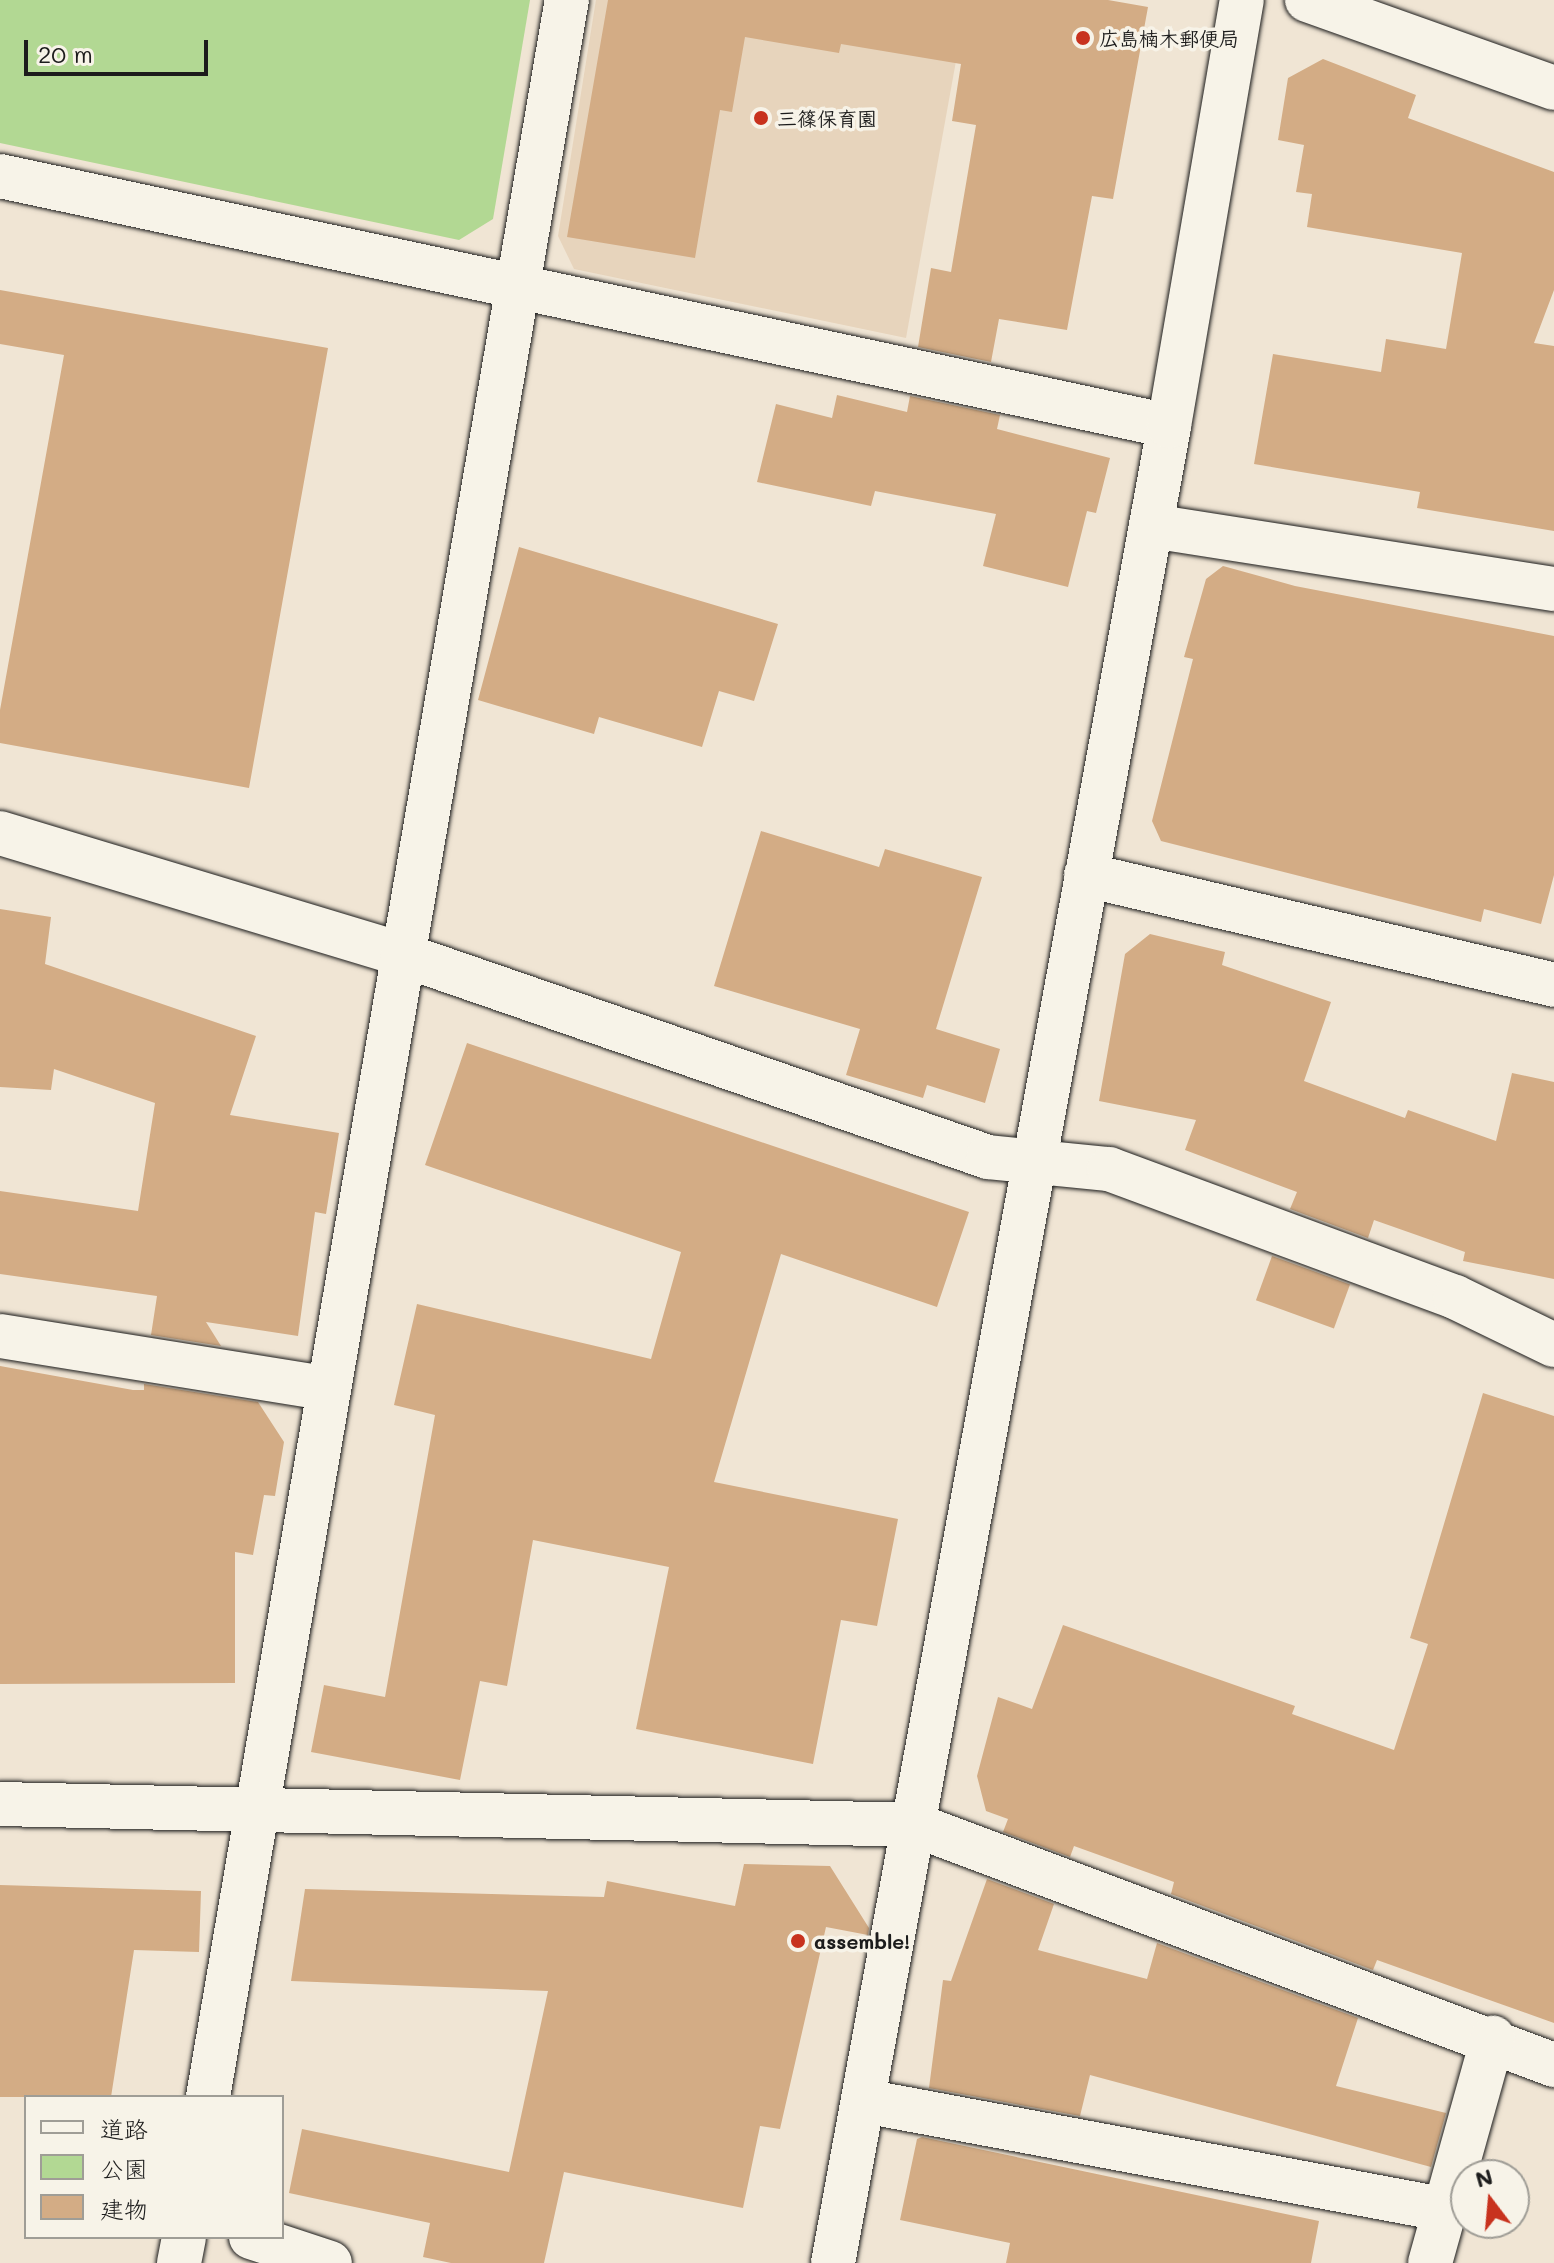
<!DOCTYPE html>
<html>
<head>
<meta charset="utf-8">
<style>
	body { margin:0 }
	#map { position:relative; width:1554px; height:2263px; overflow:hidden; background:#f0e5d4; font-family:Mali,"Klee One",sans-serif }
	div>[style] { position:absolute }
	.built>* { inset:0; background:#e7d4bc }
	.green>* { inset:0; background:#b2d893 }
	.building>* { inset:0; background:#d3ac85; transform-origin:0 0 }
	.roads { filter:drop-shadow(0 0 2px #1c1c1c) drop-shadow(0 0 2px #1c1c1c) }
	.minor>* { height:44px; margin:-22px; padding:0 22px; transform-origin:22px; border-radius:22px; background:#f7f3e8 }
	.dots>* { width:22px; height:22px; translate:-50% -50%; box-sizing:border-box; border:4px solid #f7f3e8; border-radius:50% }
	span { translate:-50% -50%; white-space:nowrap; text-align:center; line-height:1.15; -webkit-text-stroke:7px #f7f3e8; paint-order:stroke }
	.poi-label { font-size:20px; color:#1c1c1c; font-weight:700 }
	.left { translate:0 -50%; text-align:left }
	.legend { position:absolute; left:24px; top:2095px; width:260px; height:144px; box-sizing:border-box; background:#f7f3e8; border:2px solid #9f9d96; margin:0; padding:10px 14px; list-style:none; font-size:24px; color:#1c1c1c }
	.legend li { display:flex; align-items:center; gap:16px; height:40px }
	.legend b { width:40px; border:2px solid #9f9d96 }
	.north { position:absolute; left:1450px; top:2159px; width:80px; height:80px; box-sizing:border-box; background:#f7f3e8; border:2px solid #9f9d96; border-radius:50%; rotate:344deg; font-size:22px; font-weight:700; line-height:32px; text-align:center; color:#1c1c1c }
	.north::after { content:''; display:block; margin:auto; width:28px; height:36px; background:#c8321e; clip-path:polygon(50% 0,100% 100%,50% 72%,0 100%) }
	.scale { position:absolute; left:24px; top:40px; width:184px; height:36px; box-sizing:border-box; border:4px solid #1c1c1c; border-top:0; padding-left:10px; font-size:24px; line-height:28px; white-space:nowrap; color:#1c1c1c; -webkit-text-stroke:6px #f7f3e8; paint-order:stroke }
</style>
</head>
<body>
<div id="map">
	<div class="built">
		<div style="clip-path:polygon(596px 0,967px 0,906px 338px,574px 269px,558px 236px)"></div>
	</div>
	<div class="green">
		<div style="clip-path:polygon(0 0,530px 0,493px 219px,459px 240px,0 143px)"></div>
	</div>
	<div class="building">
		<div style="clip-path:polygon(608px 0,1108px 0,1148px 7px,1113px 199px,1092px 196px,1067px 330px,999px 319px,991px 362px,918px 347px,931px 268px,951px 272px,976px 125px,952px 121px,961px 64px,841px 44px,839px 53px,745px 37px,732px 112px,720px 110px,695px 258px,567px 237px)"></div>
		<div style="clip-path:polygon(1323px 59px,1416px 95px,1408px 118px,1554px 172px,1554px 290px,1534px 343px,1554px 346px,1554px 531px,1417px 508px,1420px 492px,1254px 464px,1273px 354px,1381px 372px,1386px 339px,1446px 349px,1462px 253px,1307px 227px,1312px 194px,1296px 192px,1304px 145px,1278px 140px,1288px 78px)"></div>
		<div style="clip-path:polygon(0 290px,328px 348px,249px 788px,0 743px,0 710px,64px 355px,0 344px)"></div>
		<div style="clip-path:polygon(837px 395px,907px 412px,910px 396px,1000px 415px,997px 429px,1110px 458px,1096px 513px,1087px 511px,1068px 587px,983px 566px,996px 514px,875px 491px,871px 506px,757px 482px,776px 404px,832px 418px)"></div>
		<div style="clip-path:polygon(519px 547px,778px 624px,754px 701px,719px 691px,702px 747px,599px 717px,594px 734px,478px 700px)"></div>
		<div style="clip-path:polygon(1223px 566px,1295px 586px,1554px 636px,1554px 875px,1541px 924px,1484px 909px,1481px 922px,1161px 841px,1152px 821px,1193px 659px,1184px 657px,1206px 579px)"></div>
		<div style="clip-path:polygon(761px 831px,879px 867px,885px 849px,982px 877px,936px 1029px,1000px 1049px,985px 1103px,927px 1085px,923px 1098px,846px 1075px,860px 1029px,714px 986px)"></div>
		<div style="clip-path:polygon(0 909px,51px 917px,45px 964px,256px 1036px,230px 1115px,339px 1133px,326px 1214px,315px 1212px,298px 1336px,206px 1322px,221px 1346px,151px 1335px,157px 1296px,0 1274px,0 1191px,138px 1211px,155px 1103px,54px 1069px,51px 1090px,0 1087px)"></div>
		<div style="clip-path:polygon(1150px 934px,1225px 952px,1222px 965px,1331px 1002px,1304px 1081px,1405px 1118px,1408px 1110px,1496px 1141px,1512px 1073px,1554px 1082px,1554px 1279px,1463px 1261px,1465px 1252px,1374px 1220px,1368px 1238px,1290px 1209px,1297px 1192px,1185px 1150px,1196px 1120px,1099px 1101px,1125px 954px)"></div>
		<div style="clip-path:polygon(467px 1043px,969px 1212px,937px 1307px,781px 1254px,714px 1482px,898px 1519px,877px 1626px,841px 1620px,813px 1764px,636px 1729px,669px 1567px,533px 1540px,507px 1686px,480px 1681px,460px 1780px,311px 1752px,324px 1685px,385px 1697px,435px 1415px,394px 1405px,417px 1304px,651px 1359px,681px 1252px,425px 1165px)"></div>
		<div style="left:1272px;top:1256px;width:83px;height:47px;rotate:20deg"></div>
		<div style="clip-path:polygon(0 1366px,133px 1390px,144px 1390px,144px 1384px,258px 1402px,284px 1442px,275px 1496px,264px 1495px,253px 1555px,235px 1552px,235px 1683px,0 1684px)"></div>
		<div style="clip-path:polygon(1483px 1393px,1554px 1416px,1554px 2023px,1377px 1960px,1373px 1970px,1171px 1894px,1174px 1882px,1074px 1846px,1070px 1857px,1003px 1832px,1008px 1819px,986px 1811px,977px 1776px,998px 1697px,1032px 1709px,1063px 1625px,1295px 1706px,1292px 1714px,1394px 1750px,1428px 1644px,1410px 1638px)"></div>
		<div style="clip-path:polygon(744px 1864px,830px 1866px,869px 1928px,868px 1935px,826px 1927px,780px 2129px,760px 2126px,743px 2208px,564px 2172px,544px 2263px,451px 2263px,423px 2257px,430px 2223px,289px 2193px,302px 2129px,509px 2172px,548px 1991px,291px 1981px,305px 1889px,604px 1897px,607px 1881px,735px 1906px)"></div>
		<div style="clip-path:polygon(987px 1879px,1054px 1904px,1038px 1950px,1147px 1979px,1157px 1943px,1358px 2018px,1336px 2086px,1446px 2113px,1431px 2167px,1090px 2075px,1080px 2116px,929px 2088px,943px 1980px,951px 1981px)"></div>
		<div style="clip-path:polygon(0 1885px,201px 1891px,199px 1952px,134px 1950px,111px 2097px,0 2097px)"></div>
		<div style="clip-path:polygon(922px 2137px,1319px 2221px,1311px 2263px,1006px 2263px,1010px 2243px,900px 2220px,917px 2139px)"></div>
	</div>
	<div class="roads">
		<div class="minor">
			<div style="left:1307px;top:0;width:262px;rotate:19.6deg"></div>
			<div style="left:0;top:176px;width:1195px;rotate:12.07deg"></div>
			<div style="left:1151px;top:526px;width:408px;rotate:8.9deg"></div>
			<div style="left:0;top:833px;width:421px;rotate:16.8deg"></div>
			<div style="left:403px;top:955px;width:619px;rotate:19.05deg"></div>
			<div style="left:988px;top:1157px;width:122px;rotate:5.7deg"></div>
			<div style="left:1109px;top:1169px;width:369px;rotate:20.3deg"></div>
			<div style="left:1455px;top:1297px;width:110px;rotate:25.9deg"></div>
			<div style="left:1086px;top:875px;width:481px;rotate:13.2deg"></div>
			<div style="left:0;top:1336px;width:330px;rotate:9.1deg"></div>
			<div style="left:0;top:1804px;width:915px;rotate:1.31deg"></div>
			<div style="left:915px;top:1825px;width:683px;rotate:20.59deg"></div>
			<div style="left:208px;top:2097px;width:2128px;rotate:-80.29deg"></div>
			<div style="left:864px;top:2101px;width:588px;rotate:10.58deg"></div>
			<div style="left:251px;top:2237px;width:83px;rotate:18.2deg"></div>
			<div style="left:179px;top:2263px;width:26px;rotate:-79deg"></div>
			<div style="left:833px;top:2263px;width:1867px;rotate:-79.63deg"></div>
			<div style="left:1169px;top:426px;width:432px;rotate:-80.3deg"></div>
			<div style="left:1430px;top:2263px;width:234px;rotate:-74.4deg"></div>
		</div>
	</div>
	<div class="dots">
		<div style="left:1083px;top:38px;background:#c8321e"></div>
		<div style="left:761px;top:118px;background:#c8321e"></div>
		<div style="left:798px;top:1941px;background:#c8321e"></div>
	</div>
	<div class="poi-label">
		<span class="left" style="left:1099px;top:38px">広島楠木郵便局</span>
		<span class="left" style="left:777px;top:118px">三篠保育園</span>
		<span class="left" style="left:814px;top:1941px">assemble!</span>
	</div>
	<ul class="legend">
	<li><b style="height:10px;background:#f7f3e8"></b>道路</li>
	<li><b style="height:22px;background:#b2d893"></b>公園</li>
	<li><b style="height:22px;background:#d3ac85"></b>建物</li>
	</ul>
	<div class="north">N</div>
	<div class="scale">20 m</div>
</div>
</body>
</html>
